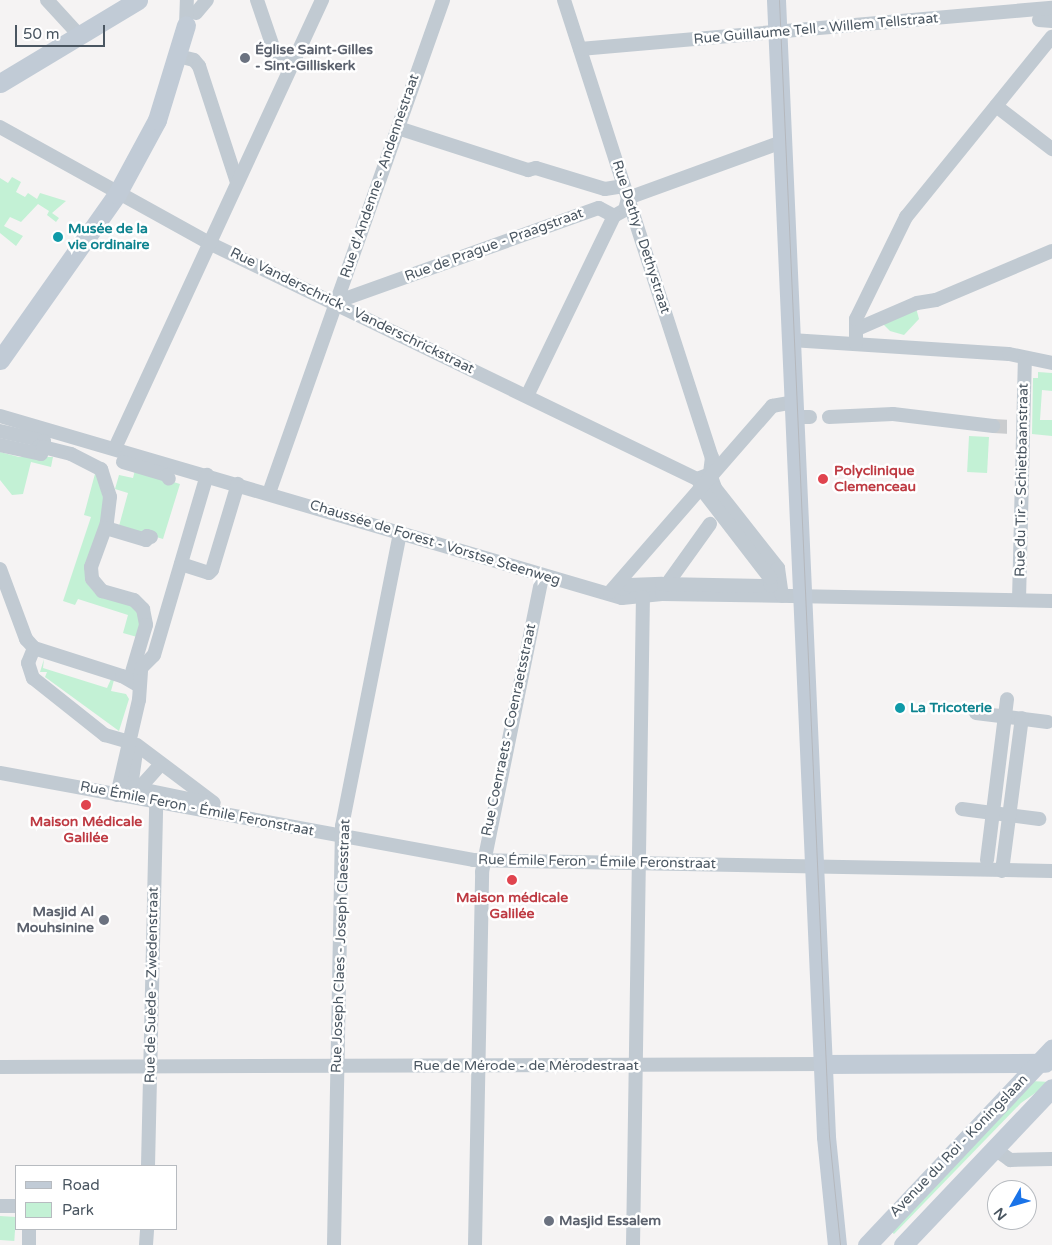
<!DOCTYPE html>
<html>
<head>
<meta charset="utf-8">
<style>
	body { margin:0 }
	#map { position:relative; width:1052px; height:1245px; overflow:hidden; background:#f5f3f3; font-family:"Varela Round",sans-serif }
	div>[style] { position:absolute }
	.green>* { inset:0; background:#c3f1d5; transform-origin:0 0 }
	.street-tunnel>* { height:14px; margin-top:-7px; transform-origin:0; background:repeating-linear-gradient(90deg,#caccce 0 14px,transparent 0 21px) }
	.street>* { height:14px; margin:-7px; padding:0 7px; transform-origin:7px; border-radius:7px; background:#c1cad2 }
	.secondary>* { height:19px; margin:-9.5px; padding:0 9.5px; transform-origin:9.5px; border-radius:9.5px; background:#c1cbd6 }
	.tram>* { height:1px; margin:-0.5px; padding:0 0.5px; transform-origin:0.5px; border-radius:0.5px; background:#b5b8bd }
	.dots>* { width:14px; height:14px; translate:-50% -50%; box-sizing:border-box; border:2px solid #fff; border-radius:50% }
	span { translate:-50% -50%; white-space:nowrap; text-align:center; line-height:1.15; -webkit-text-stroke:5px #fff; paint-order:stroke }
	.street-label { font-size:14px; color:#4a5661 }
	.worship-label { font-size:14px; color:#5b616d; font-weight:700 }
	.left { translate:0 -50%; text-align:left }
	.right { translate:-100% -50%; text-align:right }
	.culture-label { font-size:14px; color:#0d838f; font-weight:700 }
	.health-label { font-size:14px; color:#be3a42; font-weight:700 }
	.legend { position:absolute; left:15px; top:1165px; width:162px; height:65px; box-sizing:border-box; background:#fff; border:1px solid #b7bbc0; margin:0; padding:6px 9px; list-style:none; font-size:15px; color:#4a5661 }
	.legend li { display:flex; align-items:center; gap:10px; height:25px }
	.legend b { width:25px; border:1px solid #b7bbc0 }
	.north { position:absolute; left:987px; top:1180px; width:50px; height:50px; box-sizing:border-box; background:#fff; border:1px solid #b7bbc0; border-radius:50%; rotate:232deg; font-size:14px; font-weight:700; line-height:20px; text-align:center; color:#4a5661 }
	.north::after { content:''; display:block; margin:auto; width:18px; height:22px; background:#1a73e8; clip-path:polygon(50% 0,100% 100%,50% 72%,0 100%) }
	.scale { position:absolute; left:15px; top:25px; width:90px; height:22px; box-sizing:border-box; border:2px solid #4a5661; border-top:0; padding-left:6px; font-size:15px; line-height:18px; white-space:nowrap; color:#4a5661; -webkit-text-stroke:4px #fff; paint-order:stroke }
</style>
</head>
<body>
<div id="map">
	<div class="green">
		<div style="clip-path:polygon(12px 177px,21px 182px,16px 192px,25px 197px,28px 193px,37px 199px,40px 193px,66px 201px,52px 213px,59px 218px,56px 222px,47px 215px,49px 211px,38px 204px,21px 222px,10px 217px,4px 226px,23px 236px,16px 246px,0 233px,0 178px,8px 183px)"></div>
		<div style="clip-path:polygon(916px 308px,919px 319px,904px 335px,890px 331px,884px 325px,882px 321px)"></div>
		<div style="clip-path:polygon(1038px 372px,1052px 373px,1052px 391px,1042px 390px,1040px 420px,1052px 420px,1052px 436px,1032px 434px,1033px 378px,1038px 378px)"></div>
		<div style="left:969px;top:436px;width:20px;height:36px;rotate:3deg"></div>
		<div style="clip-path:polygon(0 452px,19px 457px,53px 457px,51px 467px,31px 462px,23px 494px,12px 495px,0 480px)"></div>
		<div style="clip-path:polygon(96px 470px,105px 505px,85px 581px,95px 593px,111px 595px,142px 611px,137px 637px,123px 633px,128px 615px,78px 599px,75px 605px,63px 601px,91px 517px,84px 515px)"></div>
		<div style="clip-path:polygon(135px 470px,180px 484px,163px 539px,119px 526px,128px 493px,115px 489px,119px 475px,133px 478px)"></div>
		<div style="clip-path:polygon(44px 659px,43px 668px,107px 688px,111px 679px,114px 680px,111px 691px,126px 694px,129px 699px,119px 731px,45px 677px,47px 672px,40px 672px)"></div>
		<div style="clip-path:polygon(1030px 1081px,1051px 1082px,1021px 1103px,894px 1234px,887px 1228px)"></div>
		<div style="left:0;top:1216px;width:16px;height:24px;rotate:4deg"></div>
	</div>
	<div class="street-tunnel">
		<div style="left:993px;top:426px;width:18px;rotate:3deg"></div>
	</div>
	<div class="street">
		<div style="left:47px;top:0;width:49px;rotate:47.5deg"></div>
		<div style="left:257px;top:0;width:50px;rotate:71.2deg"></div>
		<div style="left:273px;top:47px;width:14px;rotate:54deg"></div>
		<div style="left:281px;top:58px;width:11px;rotate:22deg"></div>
		<div style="left:564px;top:0;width:480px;rotate:72.1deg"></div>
		<div style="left:712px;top:457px;width:17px;rotate:97deg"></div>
		<div style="left:196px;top:13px;width:17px;rotate:-50deg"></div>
		<div style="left:1039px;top:20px;width:13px;rotate:4deg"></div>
		<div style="left:186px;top:25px;width:25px;rotate:-88deg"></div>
		<div style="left:580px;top:49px;width:474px;rotate:-5deg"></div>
		<div style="left:178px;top:56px;width:16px;rotate:14deg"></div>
		<div style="left:194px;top:60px;width:8px;rotate:50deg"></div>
		<div style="left:199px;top:66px;width:122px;rotate:71.9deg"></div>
		<div style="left:996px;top:106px;width:71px;rotate:37.5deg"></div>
		<div style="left:0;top:127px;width:239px;rotate:29deg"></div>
		<div style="left:209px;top:243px;width:542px;rotate:25.81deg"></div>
		<div style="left:697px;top:479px;width:14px;rotate:-21deg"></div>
		<div style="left:398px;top:128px;width:137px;rotate:17.9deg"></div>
		<div style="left:528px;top:170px;width:8px;rotate:-14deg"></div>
		<div style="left:536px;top:168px;width:72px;rotate:16.9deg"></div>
		<div style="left:605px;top:189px;width:19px;rotate:-9deg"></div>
		<div style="left:628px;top:198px;width:164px;rotate:-20deg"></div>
		<div style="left:336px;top:302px;width:279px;rotate:-19.7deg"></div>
		<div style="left:599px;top:208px;width:17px;rotate:28deg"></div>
		<div style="left:614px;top:216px;width:13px;rotate:-29deg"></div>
		<div style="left:625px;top:210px;width:12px;rotate:-76deg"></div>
		<div style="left:857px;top:329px;width:65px;rotate:-23.4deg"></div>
		<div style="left:917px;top:303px;width:19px;rotate:-9deg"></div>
		<div style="left:936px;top:300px;width:126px;rotate:-22.9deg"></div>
		<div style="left:791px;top:340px;width:218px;rotate:3.7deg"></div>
		<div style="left:1009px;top:354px;width:44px;rotate:11.8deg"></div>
		<div style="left:856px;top:344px;width:25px;rotate:-90deg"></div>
		<div style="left:856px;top:319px;width:114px;rotate:-63.9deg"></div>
		<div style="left:906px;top:217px;width:232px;rotate:-51deg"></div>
		<div style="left:527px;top:396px;width:200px;rotate:-64.2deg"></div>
		<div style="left:0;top:416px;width:648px;rotate:16.31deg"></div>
		<div style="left:622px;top:598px;width:40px;rotate:-5.7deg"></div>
		<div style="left:662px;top:594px;width:129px;rotate:0.9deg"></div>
		<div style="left:791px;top:596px;width:261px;rotate:1.1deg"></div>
		<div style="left:795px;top:417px;width:15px"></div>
		<div style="left:829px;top:417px;width:64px;rotate:-2.7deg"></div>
		<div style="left:893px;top:414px;width:101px;rotate:6.8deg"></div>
		<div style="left:0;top:431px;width:45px;rotate:12.8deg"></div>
		<div style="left:44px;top:441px;width:6px;rotate:99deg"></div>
		<div style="left:43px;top:447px;width:4px;rotate:-166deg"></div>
		<div style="left:0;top:445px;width:42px;rotate:12.4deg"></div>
		<div style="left:41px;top:454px;width:7px;rotate:-74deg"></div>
		<div style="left:43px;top:447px;width:29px;rotate:14deg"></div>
		<div style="left:71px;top:454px;width:34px;rotate:27deg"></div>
		<div style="left:101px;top:469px;width:29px;rotate:72deg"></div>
		<div style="left:110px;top:497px;width:26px;rotate:97deg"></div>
		<div style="left:107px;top:523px;width:47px;rotate:110deg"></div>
		<div style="left:91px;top:567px;width:12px;rotate:85deg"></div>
		<div style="left:92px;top:579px;width:16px;rotate:50deg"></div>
		<div style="left:102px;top:591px;width:33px;rotate:16deg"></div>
		<div style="left:134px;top:600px;width:13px;rotate:45deg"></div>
		<div style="left:143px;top:609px;width:16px;rotate:79deg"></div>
		<div style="left:146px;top:625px;width:49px;rotate:106.6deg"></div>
		<div style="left:115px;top:448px;width:494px;rotate:-65.2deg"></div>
		<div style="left:123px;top:462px;width:46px;rotate:16.5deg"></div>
		<div style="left:167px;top:475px;width:4px;rotate:63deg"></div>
		<div style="left:710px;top:474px;width:15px;rotate:70deg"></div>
		<div style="left:715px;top:488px;width:102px;rotate:51.8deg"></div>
		<div style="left:778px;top:568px;width:28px;rotate:82deg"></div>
		<div style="left:269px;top:493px;width:523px;rotate:-70.56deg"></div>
		<div style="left:106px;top:528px;width:42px;rotate:16.7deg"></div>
		<div style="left:146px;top:540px;width:4px;rotate:-76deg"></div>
		<div style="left:147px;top:536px;width:4px;rotate:14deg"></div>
		<div style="left:181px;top:564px;width:29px;rotate:18deg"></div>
		<div style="left:209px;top:573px;width:4px;rotate:-45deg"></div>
		<div style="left:212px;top:570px;width:90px;rotate:-73.2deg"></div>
		<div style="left:0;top:569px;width:75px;rotate:69.6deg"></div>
		<div style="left:26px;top:639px;width:12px;rotate:48deg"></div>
		<div style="left:34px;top:648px;width:92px;rotate:17.7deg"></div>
		<div style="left:122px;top:676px;width:20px;rotate:30deg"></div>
		<div style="left:667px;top:584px;width:74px;rotate:-54.4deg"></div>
		<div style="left:623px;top:589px;width:7px;rotate:-34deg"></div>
		<div style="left:629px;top:585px;width:33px;rotate:-2deg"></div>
		<div style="left:662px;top:584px;width:109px;rotate:1.1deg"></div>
		<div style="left:771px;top:586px;width:8px;rotate:-97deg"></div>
		<div style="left:770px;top:578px;width:115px;rotate:-127.6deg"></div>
		<div style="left:610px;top:592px;width:247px;rotate:-48.9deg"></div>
		<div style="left:772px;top:406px;width:22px;rotate:-10deg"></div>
		<div style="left:1019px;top:600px;width:240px;rotate:-88.6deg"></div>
		<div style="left:34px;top:648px;width:16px;rotate:112deg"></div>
		<div style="left:28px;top:663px;width:16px;rotate:72deg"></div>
		<div style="left:33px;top:678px;width:92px;rotate:38.4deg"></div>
		<div style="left:105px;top:735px;width:19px;rotate:16deg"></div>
		<div style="left:976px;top:713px;width:72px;rotate:7.2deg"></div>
		<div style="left:0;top:773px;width:481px;rotate:10.4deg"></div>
		<div style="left:473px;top:860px;width:579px;rotate:1.09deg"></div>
		<div style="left:131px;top:787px;width:42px;rotate:-81.9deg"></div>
		<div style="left:137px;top:745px;width:96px;rotate:37deg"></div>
		<div style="left:131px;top:787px;width:79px;rotate:11.7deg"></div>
		<div style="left:117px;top:795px;width:98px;rotate:-77deg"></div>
		<div style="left:139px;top:700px;width:32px;rotate:-86deg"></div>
		<div style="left:141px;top:668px;width:18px;rotate:-45deg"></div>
		<div style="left:154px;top:655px;width:188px;rotate:-73.6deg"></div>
		<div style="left:147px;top:795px;width:12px;rotate:-104deg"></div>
		<div style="left:144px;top:783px;width:25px;rotate:-48deg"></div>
		<div style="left:962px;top:809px;width:78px;rotate:7.4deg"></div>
		<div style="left:987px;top:860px;width:162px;rotate:-82.9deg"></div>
		<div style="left:1002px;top:871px;width:154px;rotate:-82.6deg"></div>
		<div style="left:0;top:1067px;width:823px;rotate:-0.21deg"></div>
		<div style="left:995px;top:1149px;width:19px;rotate:36deg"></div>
		<div style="left:1010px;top:1160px;width:42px;rotate:-1.4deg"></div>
		<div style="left:148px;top:1166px;width:363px;rotate:-88.7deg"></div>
		<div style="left:0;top:1206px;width:16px"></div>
		<div style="left:29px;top:1245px;width:16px;rotate:-90deg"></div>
		<div style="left:146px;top:1245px;width:16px;rotate:-86deg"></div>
		<div style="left:334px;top:1245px;width:419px;rotate:-88.9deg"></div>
		<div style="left:342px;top:826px;width:299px;rotate:-78.8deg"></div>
		<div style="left:475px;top:1245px;width:373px;rotate:-88.9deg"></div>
		<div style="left:482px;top:872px;width:302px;rotate:-78.5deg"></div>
		<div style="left:633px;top:1245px;width:648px;rotate:-89.12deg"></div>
	</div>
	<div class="secondary">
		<div style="left:776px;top:0;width:1138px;rotate:87.48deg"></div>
		<div style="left:826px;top:1137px;width:109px;rotate:84.2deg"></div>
		<div style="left:0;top:83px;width:161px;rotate:-31deg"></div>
		<div style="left:0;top:360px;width:203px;rotate:-54.8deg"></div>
		<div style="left:117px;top:194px;width:84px;rotate:-61.6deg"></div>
		<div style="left:157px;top:120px;width:99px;rotate:-73deg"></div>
		<div style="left:823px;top:1064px;width:222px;rotate:-0.3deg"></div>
		<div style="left:867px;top:1245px;width:270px;rotate:-46.7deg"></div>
		<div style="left:903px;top:1245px;width:216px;rotate:-46.5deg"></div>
	</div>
	<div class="tram">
		<div style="left:779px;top:0;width:1137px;rotate:87.48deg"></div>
		<div style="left:829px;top:1136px;width:110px;rotate:84.2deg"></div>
	</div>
	<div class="dots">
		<div style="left:245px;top:58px;background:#6b7280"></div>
		<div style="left:58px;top:237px;background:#0f9aa8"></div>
		<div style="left:823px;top:479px;background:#e0444e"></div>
		<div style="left:900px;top:708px;background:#0f9aa8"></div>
		<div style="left:86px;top:805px;background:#e0444e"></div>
		<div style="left:512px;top:880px;background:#e0444e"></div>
		<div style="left:104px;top:920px;background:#6b7280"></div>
		<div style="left:549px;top:1221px;background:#6b7280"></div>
	</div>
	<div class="street-label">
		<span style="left:816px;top:29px;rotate:-5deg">Rue Guillaume Tell - Willem Tellstraat</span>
		<span style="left:380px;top:176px;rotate:-71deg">Rue d'Andenne - Andennestraat</span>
		<span style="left:641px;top:237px;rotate:72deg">Rue Dethy - Dethystraat</span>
		<span style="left:494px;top:245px;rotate:-20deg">Rue de Prague - Praagstraat</span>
		<span style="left:352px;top:311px;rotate:26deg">Rue Vanderschrick - Vanderschrickstraat</span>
		<span style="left:1022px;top:480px;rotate:-89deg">Rue du Tir - Schietbaanstraat</span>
		<span style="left:435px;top:543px;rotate:17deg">Chaussée de Forest - Vorstse Steenweg</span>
		<span style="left:509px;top:730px;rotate:-78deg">Rue Coenraets - Coenraetsstraat</span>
		<span style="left:197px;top:809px;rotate:11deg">Rue Émile Feron - Émile Feronstraat</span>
		<span style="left:597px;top:862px;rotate:1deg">Rue Émile Feron - Émile Feronstraat</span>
		<span style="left:341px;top:946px;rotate:-88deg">Rue Joseph Claes - Joseph Claesstraat</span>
		<span style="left:152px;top:985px;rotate:-89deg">Rue de Suède - Zwedenstraat</span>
		<span style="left:526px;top:1066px">Rue de Mérode - de Mérodestraat</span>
		<span style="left:959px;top:1146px;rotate:-46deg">Avenue du Roi - Koningslaan</span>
	</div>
	<div class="worship-label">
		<span class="left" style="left:255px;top:58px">Église Saint-Gilles<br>- Sint-Gilliskerk</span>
		<span class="right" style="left:94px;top:920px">Masjid Al<br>Mouhsinine</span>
		<span class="left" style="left:559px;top:1221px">Masjid Essalem</span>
	</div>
	<div class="culture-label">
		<span class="left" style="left:68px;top:237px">Musée de la<br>vie ordinaire</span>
		<span class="left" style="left:910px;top:708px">La Tricoterie</span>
	</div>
	<div class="health-label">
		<span class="left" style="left:834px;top:479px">Polyclinique<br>Clemenceau</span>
		<span style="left:86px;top:830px">Maison Médicale<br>Galilée</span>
		<span style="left:512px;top:906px">Maison médicale<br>Galilée</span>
	</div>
	<ul class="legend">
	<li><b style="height:6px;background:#c1cbd6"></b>Road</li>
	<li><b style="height:14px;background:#c3f1d5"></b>Park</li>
	</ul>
	<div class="north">N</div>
	<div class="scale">50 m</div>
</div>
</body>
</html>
